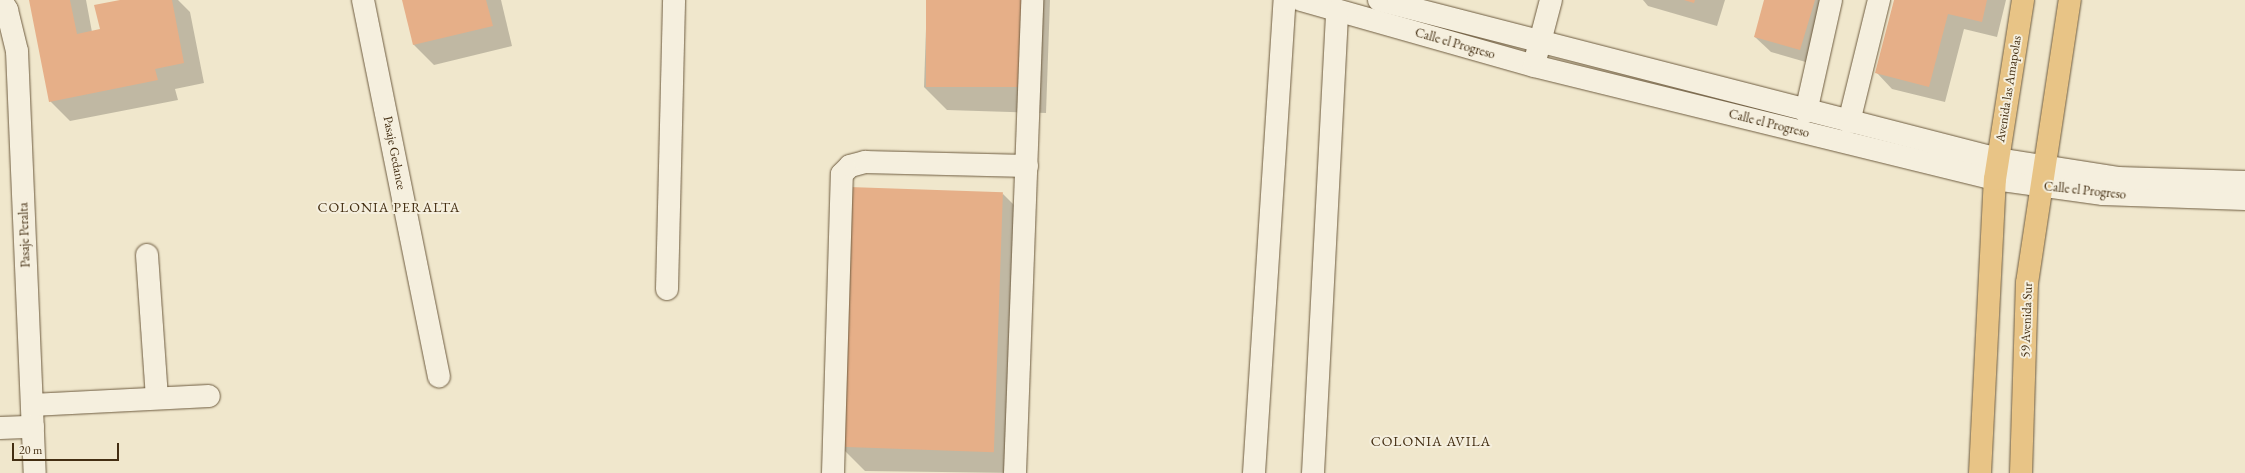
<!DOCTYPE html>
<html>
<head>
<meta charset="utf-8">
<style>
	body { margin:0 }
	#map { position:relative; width:2245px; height:473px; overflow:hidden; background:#f0e7cc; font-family:"EB Garamond",serif }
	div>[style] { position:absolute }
	.shadow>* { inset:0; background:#0003 }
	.building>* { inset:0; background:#e6af88; transform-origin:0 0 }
	.roads { filter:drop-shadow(0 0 1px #6e5c40) drop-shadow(0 0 1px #6e5c40) }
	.minor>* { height:22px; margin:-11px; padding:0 11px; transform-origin:11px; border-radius:11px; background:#f5efde }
	.major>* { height:22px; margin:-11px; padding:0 11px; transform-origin:11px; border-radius:11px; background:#e8c486 }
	span { translate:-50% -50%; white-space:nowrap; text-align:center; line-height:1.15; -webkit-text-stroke:4px #f5efde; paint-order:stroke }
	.street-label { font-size:13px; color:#432e12 }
	.neighbourhood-label { font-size:14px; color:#432e12; letter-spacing:1px }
	.scale { position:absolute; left:12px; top:443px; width:107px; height:18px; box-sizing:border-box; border:2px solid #432e12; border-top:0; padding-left:5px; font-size:12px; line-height:14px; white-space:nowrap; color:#432e12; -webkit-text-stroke:3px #f5efde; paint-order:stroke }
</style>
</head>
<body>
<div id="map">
	<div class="shadow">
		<div style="clip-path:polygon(30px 0,86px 0,92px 32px,101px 30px,126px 0,178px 0,190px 12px,204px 83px,175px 89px,178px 100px,70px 121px,50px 101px)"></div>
		<div style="clip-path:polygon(403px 0,501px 0,512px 46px,434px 65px,414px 45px)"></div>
		<div style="clip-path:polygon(927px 0,1050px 0,1046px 113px,947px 110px,924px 87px)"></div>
		<div style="clip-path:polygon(1643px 0,1725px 0,1717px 26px,1648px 6px)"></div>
		<div style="clip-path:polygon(1765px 0,1835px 0,1816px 65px,1771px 52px,1755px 37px)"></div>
		<div style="clip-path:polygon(1895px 0,2006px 0,1997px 37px,1964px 29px,1945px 102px,1892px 89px,1877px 73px)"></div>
		<div style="clip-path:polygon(1003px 194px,1028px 219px,1018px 473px,865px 471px,840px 446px)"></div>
	</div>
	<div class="building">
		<div style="clip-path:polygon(29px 0,70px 0,77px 34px,100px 29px,94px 5px,120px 0,172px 0,184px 63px,155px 69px,158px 80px,49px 102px)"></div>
		<div style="clip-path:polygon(402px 0,486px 0,493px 26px,413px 45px)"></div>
		<div style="left:926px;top:0;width:100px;height:87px"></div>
		<div style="clip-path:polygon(1684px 0,1695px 0,1694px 3px)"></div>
		<div style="clip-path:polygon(1764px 0,1815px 0,1800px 50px,1754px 37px)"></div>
		<div style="clip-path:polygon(1894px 0,1987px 0,1982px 22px,1948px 14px,1929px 87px,1875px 73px)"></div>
		<div style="left:849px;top:187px;width:154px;height:260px;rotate:2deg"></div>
	</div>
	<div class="roads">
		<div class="minor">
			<div style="left:1px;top:0;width:12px;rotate:59deg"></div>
			<div style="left:7px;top:10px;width:42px;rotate:76.3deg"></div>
			<div style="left:17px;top:51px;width:422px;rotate:87.6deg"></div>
			<div style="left:363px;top:0;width:384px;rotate:78.6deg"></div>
			<div style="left:1301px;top:0;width:242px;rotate:15.8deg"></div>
			<div style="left:1534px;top:66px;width:475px;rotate:13.8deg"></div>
			<div style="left:1995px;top:179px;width:109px;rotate:7.9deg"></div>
			<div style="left:2103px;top:194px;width:142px;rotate:2deg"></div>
			<div style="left:1379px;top:0;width:639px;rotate:14.41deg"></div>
			<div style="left:1998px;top:159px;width:121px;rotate:9deg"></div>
			<div style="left:2118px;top:178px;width:127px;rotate:1.8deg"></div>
			<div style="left:1536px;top:57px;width:59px;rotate:-75.3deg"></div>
			<div style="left:1806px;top:112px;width:115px;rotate:-77.4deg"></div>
			<div style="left:1849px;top:122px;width:126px;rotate:-76.2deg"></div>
			<div style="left:147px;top:255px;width:143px;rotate:86deg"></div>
			<div style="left:667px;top:289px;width:289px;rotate:-88.6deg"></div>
			<div style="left:32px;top:405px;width:177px;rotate:-2.9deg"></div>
			<div style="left:0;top:428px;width:33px;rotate:-2deg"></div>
			<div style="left:833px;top:473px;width:299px;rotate:-88.3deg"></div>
			<div style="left:842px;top:174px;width:11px;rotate:-45deg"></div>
			<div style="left:850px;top:166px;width:16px;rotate:-15deg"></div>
			<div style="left:865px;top:162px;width:162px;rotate:1.4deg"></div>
			<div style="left:1015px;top:473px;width:473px;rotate:-87.9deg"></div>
			<div style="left:1254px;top:473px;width:474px;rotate:-86.3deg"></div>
			<div style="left:1313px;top:473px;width:463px;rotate:-87deg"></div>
		</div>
		<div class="major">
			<div style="left:1980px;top:473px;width:294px;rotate:-87.1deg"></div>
			<div style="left:1995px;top:179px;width:181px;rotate:-81.1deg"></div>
			<div style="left:2021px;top:473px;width:190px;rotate:-88.2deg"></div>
			<div style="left:2027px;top:283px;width:286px;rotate:-81.4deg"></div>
		</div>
	</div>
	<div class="street-label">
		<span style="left:1455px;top:44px;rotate:16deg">Calle el Progreso</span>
		<span style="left:2009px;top:89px;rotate:-81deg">Avenida las Amapolas</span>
		<span style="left:1769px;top:124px;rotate:14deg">Calle el Progreso</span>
		<span style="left:394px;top:153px;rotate:79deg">Pasaje Gedance</span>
		<span style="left:2085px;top:191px;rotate:6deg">Calle el Progreso</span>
		<span style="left:25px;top:235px;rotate:-92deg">Pasaje Peralta</span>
		<span style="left:2027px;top:320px;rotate:-88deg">59 Avenida Sur</span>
	</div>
	<div class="neighbourhood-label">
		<span style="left:389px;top:207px">COLONIA PERALTA</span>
		<span style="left:1431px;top:441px">COLONIA AVILA</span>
	</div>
	<div class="scale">20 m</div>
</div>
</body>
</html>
